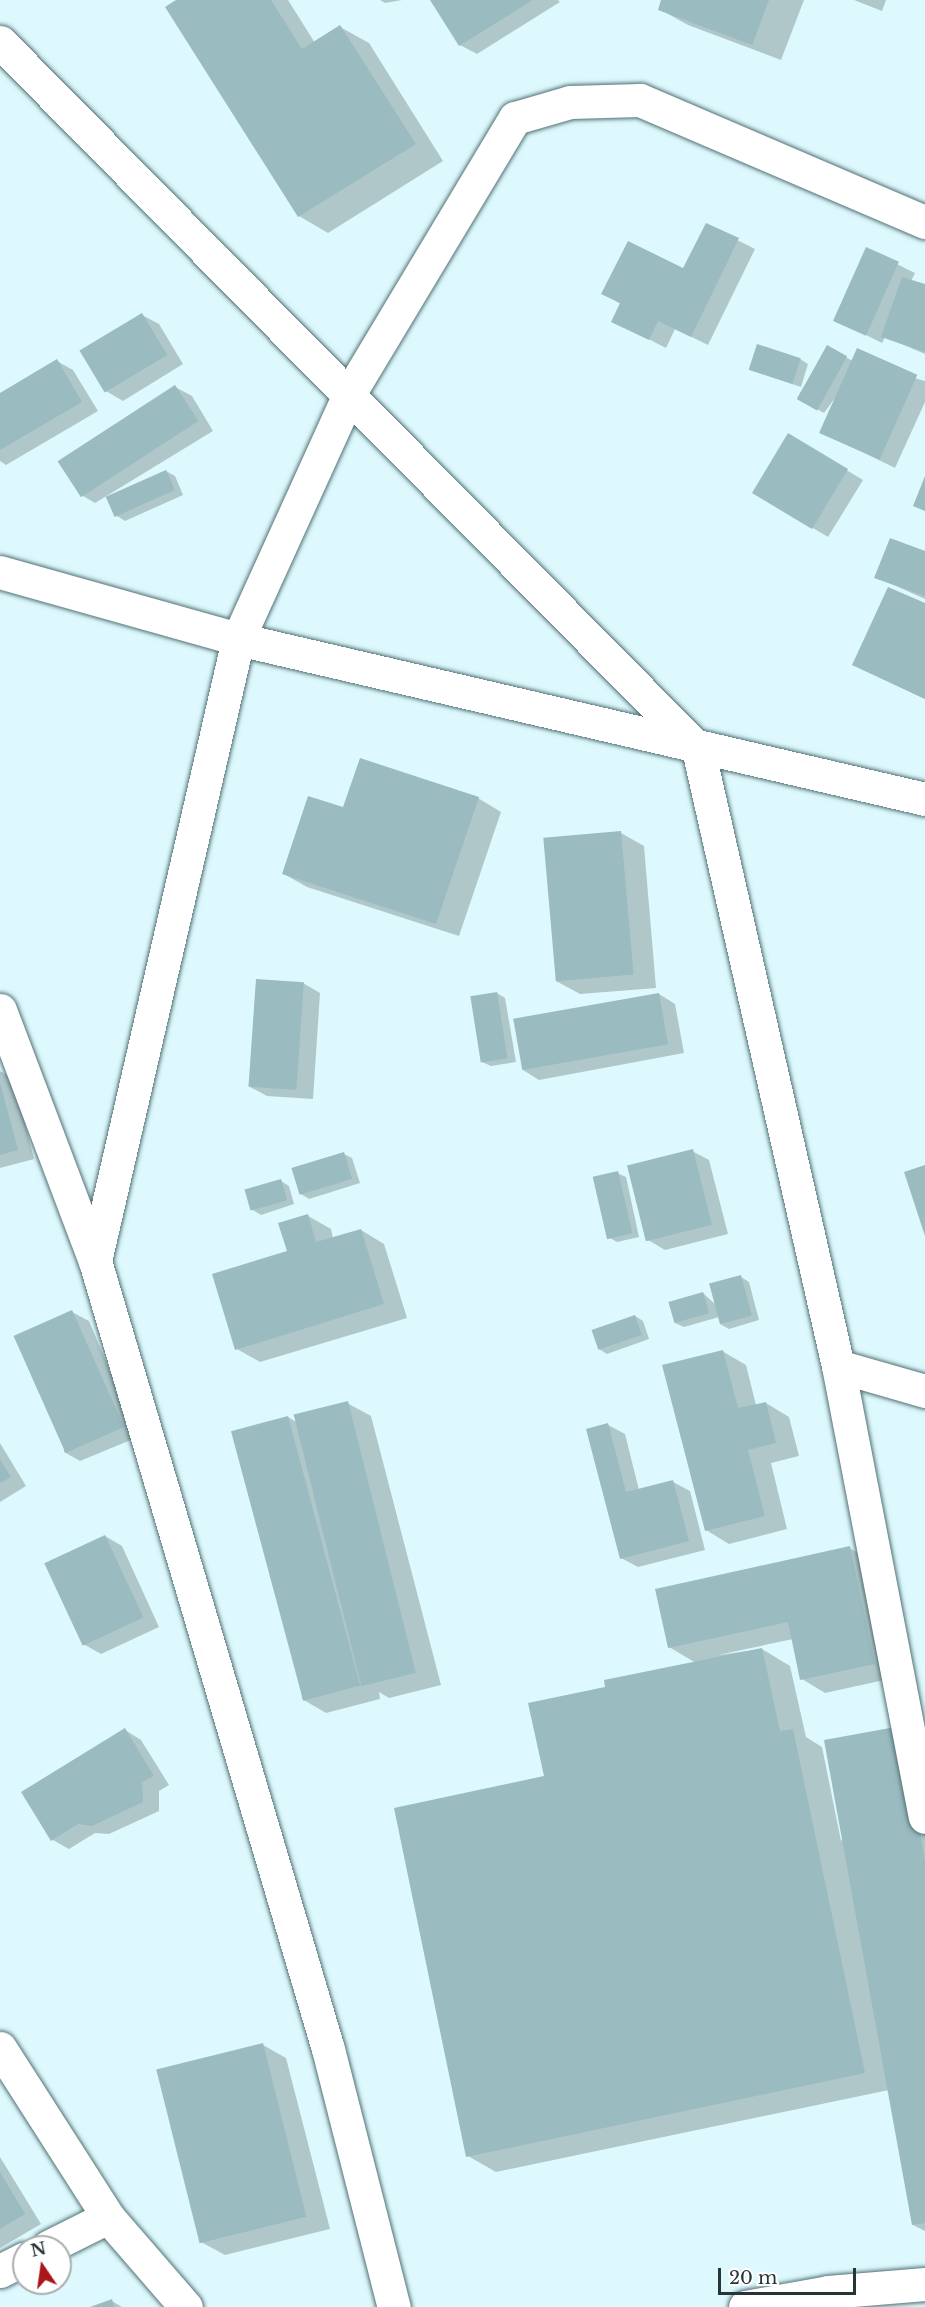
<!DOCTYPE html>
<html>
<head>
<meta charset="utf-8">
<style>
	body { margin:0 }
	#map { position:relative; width:925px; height:2307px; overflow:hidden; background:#ddf9fd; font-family:"Libre Baskerville",serif }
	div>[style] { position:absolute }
	.shadow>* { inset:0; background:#0003 }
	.building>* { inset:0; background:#9abbc0; transform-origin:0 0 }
	.roads { filter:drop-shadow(0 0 2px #527175) drop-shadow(0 0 2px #527175) }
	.street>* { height:33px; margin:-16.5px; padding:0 16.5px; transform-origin:16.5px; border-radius:16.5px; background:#fff }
	.secondary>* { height:33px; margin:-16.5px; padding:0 16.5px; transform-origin:16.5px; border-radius:16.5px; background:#fff }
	span { translate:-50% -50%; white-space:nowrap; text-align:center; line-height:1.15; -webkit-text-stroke:6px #fff; paint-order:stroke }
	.north { position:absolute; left:12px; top:2235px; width:60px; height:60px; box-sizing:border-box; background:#fff; border:2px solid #a9aeaf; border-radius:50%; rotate:347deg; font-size:16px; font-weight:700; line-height:24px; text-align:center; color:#273536 }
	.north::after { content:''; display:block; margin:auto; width:21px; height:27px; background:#aa161a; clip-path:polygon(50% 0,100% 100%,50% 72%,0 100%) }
	.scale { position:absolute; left:718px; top:2268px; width:138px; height:27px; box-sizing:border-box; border:3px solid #273536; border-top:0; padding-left:8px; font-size:18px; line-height:21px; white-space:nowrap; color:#273536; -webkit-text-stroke:4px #fff; paint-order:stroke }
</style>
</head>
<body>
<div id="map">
	<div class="shadow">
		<div style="clip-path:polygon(179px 0,288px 0,315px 43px,340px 27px,369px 43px,443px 161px,328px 233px,299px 216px,167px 7px)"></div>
		<div style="clip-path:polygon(380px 0,402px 0,385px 3px)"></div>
		<div style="clip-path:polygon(432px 0,558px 0,560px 2px,477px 54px,460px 45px)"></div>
		<div style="clip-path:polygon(663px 0,804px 0,781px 60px,688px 25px,659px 9px)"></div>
		<div style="clip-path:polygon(854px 0,886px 0,882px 11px)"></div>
		<div style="clip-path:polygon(707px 225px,755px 249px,708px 345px,675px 329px,666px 348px,613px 321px,621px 304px,603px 294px,684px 270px)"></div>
		<div style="clip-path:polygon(866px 249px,915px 273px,911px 281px,925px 286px,925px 354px,885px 337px,882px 343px,834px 319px)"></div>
		<div style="clip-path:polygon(142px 315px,159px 324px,183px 364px,123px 401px,106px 391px,82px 351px)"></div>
		<div style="clip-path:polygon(827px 347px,853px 361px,925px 381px,925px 402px,895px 468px,820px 431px,835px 398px,824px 413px,797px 398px)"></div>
		<div style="clip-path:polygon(800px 359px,808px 364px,801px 387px,750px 370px)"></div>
		<div style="clip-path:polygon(57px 361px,73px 370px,98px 411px,6px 465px,0 461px,0 395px)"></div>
		<div style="clip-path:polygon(175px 387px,192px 396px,213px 431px,95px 503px,78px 493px)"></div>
		<div style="clip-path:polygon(805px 445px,863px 480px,828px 537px,754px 493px)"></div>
		<div style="clip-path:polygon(166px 471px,175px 476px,183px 495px,125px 521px,117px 516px,108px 498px)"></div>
		<div style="clip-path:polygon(925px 552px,925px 599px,876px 577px)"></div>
		<div style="clip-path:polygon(925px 605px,925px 699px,854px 665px)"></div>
		<div style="clip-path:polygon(478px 798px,501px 812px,459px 936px,307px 887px,284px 874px,344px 809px)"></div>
		<div style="clip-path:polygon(621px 833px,644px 846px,656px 988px,580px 994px,556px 981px)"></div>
		<div style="clip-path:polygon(303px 983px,320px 993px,313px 1099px,267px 1096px,250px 1087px)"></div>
		<div style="clip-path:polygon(497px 993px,505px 998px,516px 1062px,491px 1066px,482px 1062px)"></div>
		<div style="clip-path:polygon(659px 994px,675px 1004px,684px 1053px,539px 1080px,523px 1070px)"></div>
		<div style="clip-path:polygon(0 1071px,14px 1079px,34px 1159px,0 1168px)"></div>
		<div style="clip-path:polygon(692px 1151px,709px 1160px,728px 1234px,665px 1250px,648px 1240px)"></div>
		<div style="clip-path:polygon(344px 1154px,352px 1158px,360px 1183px,309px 1199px,301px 1194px)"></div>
		<div style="clip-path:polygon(617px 1173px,626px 1177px,639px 1237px,617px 1242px,608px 1237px)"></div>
		<div style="clip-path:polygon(281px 1181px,289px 1186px,294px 1204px,261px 1215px,253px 1210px)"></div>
		<div style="clip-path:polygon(308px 1216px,331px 1229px,333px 1238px,361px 1230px,384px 1244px,407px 1318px,260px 1362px,237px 1349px)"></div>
		<div style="clip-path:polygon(741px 1277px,749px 1282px,759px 1320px,729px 1329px,720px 1324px,719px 1317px,684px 1327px,675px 1323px,703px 1293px,716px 1305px)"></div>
		<div style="clip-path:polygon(72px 1312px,89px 1321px,138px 1437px,80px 1461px,64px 1452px)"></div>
		<div style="clip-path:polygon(635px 1316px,643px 1321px,649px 1339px,607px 1354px,599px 1349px)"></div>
		<div style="clip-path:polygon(722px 1351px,746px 1365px,756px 1405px,766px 1403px,789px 1417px,799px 1456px,771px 1463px,787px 1529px,729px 1544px,706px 1530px)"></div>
		<div style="clip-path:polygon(347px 1403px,371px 1416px,441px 1685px,389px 1698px,379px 1692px,380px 1699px,326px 1713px,302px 1699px,288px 1417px,298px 1423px)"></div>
		<div style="clip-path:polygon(608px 1425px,625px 1434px,639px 1490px,673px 1482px,690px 1491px,705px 1550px,638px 1567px,621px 1558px)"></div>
		<div style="clip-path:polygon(0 1443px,26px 1486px,0 1502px)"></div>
		<div style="clip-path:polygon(105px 1536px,122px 1546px,159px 1627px,101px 1654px,85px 1645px)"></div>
		<div style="clip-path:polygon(849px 1548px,873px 1561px,898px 1677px,825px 1693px,802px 1679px,793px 1639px,718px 1655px,762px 1649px,790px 1666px,806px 1737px,822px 1747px,841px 1841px,925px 1742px,925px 2231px,913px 2225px,889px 2090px,496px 2172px,468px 2156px,545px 1777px,606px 1688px,696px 1663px,669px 1647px)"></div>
		<div style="clip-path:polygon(125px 1730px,141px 1740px,169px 1785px,159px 1791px,159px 1811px,109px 1834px,95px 1833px,69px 1849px,53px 1840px)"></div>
		<div style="clip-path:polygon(263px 2045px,286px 2058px,330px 2229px,225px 2255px,201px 2242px)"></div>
		<div style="clip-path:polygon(0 2157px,41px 2224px,0 2248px)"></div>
		<div style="clip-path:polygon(112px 2301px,122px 2307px,93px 2307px)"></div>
	</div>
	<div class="building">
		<div style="clip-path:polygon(176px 0,271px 0,302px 49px,340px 25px,416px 144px,298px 217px,165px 7px)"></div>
		<div style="clip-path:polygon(430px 0,533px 0,459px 46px)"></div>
		<div style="clip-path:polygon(661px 0,769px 0,752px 45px,658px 10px)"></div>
		<div style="clip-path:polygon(706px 223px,739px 238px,691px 337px,658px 321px,649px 340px,611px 322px,620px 303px,601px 294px,628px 241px,683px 268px)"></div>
		<div style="left:866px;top:247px;width:36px;height:81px;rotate:24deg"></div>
		<div style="clip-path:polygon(902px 277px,925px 284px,925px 352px,881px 337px)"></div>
		<div style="left:142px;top:313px;width:49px;height:73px;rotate:59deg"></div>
		<div style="left:757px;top:344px;width:46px;height:27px;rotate:18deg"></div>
		<div style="left:827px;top:345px;width:23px;height:62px;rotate:29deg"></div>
		<div style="left:857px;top:348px;width:66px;height:93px;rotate:24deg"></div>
		<div style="clip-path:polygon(57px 359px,82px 402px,0 450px,0 393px)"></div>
		<div style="left:175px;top:385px;width:43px;height:140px;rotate:57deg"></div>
		<div style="left:788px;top:433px;width:70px;height:70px;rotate:31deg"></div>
		<div style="left:166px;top:470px;width:22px;height:66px;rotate:66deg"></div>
		<div style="clip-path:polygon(925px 476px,925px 511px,913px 506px)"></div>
		<div style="clip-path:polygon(890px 538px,925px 551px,925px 596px,874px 578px)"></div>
		<div style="clip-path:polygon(888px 587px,925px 603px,925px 699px,852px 665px)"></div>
		<div style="clip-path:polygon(360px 758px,479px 797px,436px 924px,282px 874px,308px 796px,343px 807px)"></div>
		<div style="left:621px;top:831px;width:144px;height:78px;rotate:85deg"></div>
		<div style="left:256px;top:979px;width:48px;height:108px;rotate:4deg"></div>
		<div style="left:497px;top:992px;width:67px;height:27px;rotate:81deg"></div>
		<div style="left:659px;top:993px;width:52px;height:148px;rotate:80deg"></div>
		<div style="clip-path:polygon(0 1082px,18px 1150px,0 1155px)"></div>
		<div style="left:693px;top:1149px;width:78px;height:68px;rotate:76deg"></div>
		<div style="left:344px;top:1152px;width:28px;height:55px;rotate:73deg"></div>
		<div style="clip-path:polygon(925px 1165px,925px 1236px,904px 1172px)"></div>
		<div style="left:618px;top:1171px;width:64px;height:26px;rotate:77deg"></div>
		<div style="left:281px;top:1179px;width:22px;height:38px;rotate:74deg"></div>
		<div style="clip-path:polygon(308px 1214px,316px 1242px,361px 1229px,384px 1304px,235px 1350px,212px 1274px,287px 1251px,278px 1223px)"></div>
		<div style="left:741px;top:1275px;width:42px;height:33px;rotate:75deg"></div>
		<div style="left:703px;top:1292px;width:22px;height:36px;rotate:74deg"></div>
		<div style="left:72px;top:1310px;width:128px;height:64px;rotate:66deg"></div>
		<div style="left:635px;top:1315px;width:21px;height:46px;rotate:71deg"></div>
		<div style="clip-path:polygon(723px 1350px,738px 1408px,766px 1402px,776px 1443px,748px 1450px,765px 1516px,705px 1531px,662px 1365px)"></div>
		<div style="left:348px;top:1401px;width:280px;height:56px;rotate:76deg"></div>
		<div style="left:288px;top:1416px;width:279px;height:59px;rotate:75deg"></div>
		<div style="clip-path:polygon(608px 1423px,626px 1492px,673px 1480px,689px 1541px,620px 1559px,586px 1429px)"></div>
		<div style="clip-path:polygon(0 1459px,11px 1477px,0 1483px)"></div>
		<div style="left:105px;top:1535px;width:91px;height:67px;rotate:65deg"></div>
		<div style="clip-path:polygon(850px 1546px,875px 1664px,800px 1680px,788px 1622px,668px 1648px,655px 1589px)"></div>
		<div style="clip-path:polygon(762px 1648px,780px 1731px,793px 1729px,865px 2073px,466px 2157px,394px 1808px,544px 1776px,528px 1703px,605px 1687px,604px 1680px)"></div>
		<div style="clip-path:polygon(901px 1726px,925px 1861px,925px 2223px,912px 2225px,824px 1740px)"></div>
		<div style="clip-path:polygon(125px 1728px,154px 1776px,142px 1782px,143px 1802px,92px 1826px,78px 1824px,51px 1841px,21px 1792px)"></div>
		<div style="left:263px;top:2043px;width:179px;height:110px;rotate:76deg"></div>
		<div style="clip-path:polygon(0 2172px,25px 2214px,0 2229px)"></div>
		<div style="clip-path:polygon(112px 2299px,114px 2307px,90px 2307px)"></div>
	</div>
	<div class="roads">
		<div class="street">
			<div style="left:0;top:42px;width:994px;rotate:45.37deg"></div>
			<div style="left:698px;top:749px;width:633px;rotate:77.22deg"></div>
			<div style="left:838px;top:1366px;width:459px;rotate:79.1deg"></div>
			<div style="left:95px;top:1261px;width:638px;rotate:-77.05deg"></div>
			<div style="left:238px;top:639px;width:269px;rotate:-65.6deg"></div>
			<div style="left:349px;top:394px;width:322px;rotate:-59deg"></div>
			<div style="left:515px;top:118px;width:57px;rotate:-16.2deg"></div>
			<div style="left:570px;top:102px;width:70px;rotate:-1.6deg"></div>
			<div style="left:640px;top:100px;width:310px;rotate:23.2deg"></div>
			<div style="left:838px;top:1366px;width:91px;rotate:16deg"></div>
			<div style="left:0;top:2048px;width:201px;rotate:57.4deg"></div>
			<div style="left:108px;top:2217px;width:119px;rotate:49.1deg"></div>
			<div style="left:48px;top:2247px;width:67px;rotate:-26.6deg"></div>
			<div style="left:0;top:2271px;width:27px;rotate:-27deg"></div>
			<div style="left:745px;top:2307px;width:84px;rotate:-10.2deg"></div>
			<div style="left:828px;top:2292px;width:97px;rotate:-4.7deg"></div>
		</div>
		<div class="secondary">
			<div style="left:0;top:572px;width:247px;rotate:15.7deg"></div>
			<div style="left:238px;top:639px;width:705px;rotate:13.11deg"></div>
			<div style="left:0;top:1010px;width:268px;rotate:69.3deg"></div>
			<div style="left:95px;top:1261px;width:822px;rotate:73.53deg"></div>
			<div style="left:328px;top:2049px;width:266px;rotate:75.7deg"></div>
		</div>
	</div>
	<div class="north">N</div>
	<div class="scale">20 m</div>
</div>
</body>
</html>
